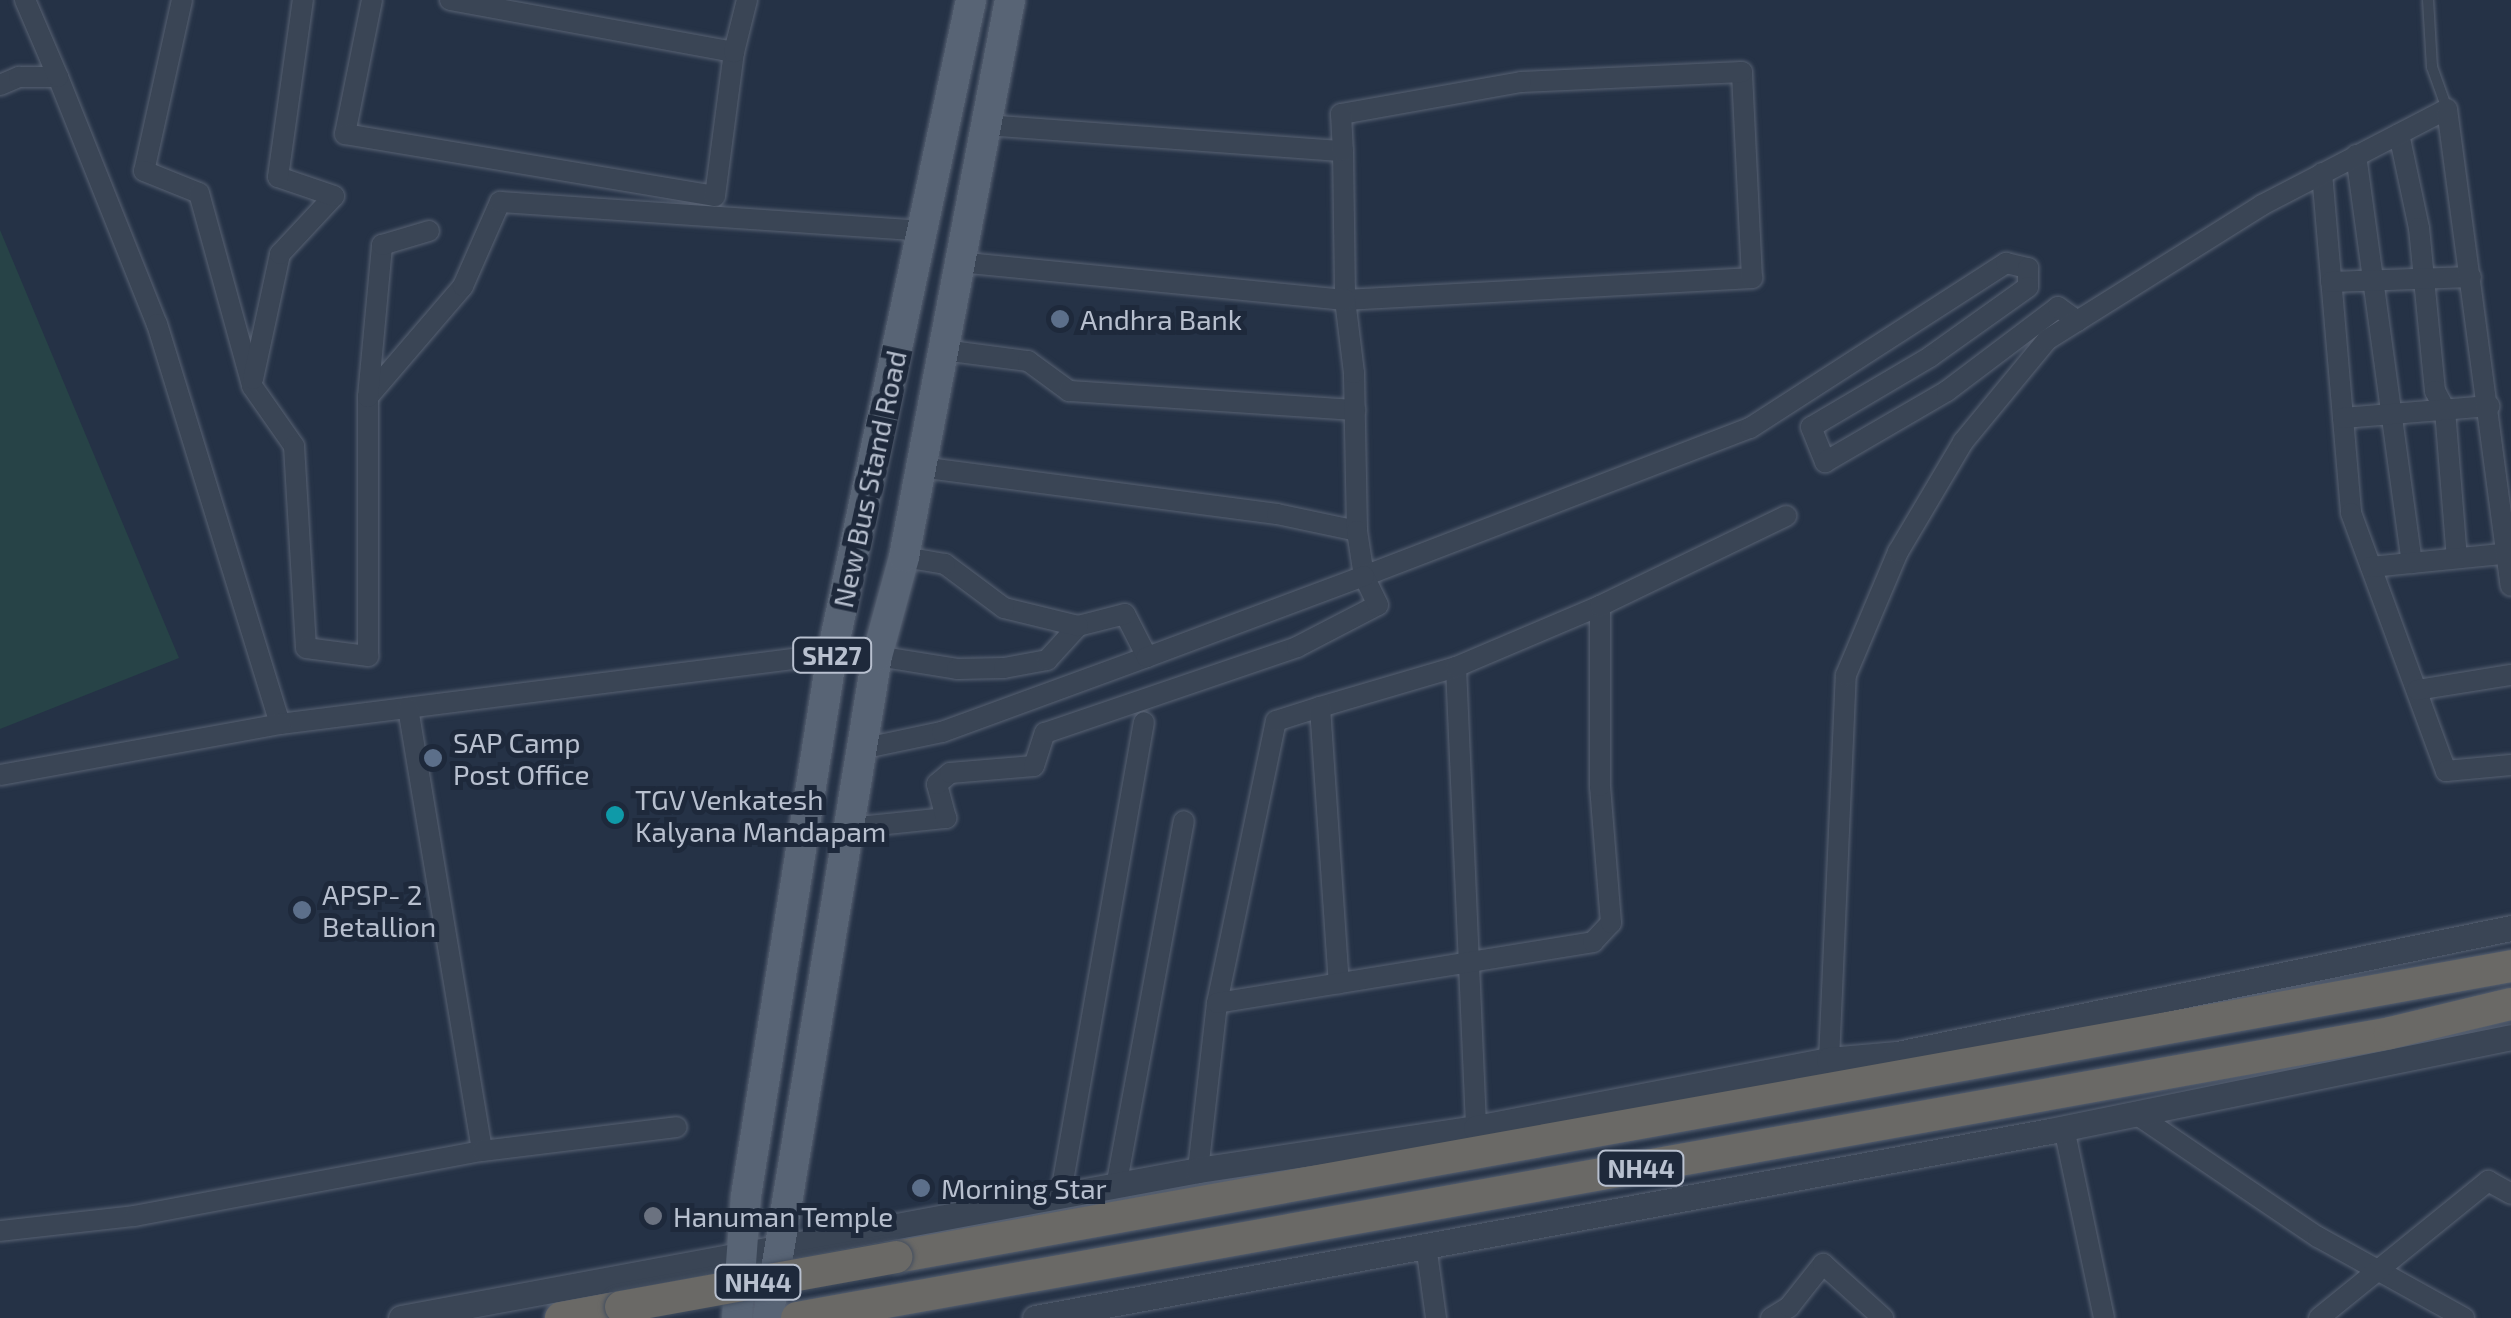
<!DOCTYPE html>
<html>
<head>
<meta charset="utf-8">
<style>
	body { margin:0 }
	#map { position:relative; width:2511px; height:1318px; overflow:hidden; background:#253246; font-family:"Exo 2",sans-serif }
	div>[style] { position:absolute }
	.green>* { inset:0; background:#274347 }
	.roads { filter:drop-shadow(0 0 2px #586273) drop-shadow(0 0 2px #586273) }
	.service>* { height:10px; margin:-5px; padding:0 5px; transform-origin:5px; border-radius:5px; background:#3a4555 }
	.minor>* { height:20px; margin:-10px; padding:0 10px; transform-origin:10px; border-radius:10px; background:#3a4555 }
	.tertiary>* { height:25px; margin:-12.5px; padding:0 12.5px; transform-origin:12.5px; border-radius:12.5px; background:#3a4555 }
	.primary>* { height:30px; margin:-15px; padding:0 15px; transform-origin:15px; border-radius:15px; background:#586475 }
	.trunk>* { height:32px; margin:-16px; padding:0 16px; transform-origin:16px; border-radius:16px; background:#6a6966 }
	.bridges { filter:drop-shadow(0 0 2px #444f60) drop-shadow(0 0 2px #444f60) }
	.trunk-bridge>* { height:32px; margin:-16px; padding:0 16px; transform-origin:16px; border-radius:16px; background:#6a6966 }
	.dots>* { width:28px; height:28px; translate:-50% -50%; box-sizing:border-box; border:5px solid #1e293b; border-radius:50% }
	span { translate:-50% -50%; white-space:nowrap; text-align:center; line-height:1.15; -webkit-text-stroke:10px #1e293b; paint-order:stroke }
	.shield-label span { padding:2px 8px; background:#1e293b; border:2px solid; border-radius:8px; -webkit-text-stroke-width:0 }
	.shield-label { font-size:25px; color:#b8c0cf; font-weight:700 }
	.poi-label { font-size:28px; color:#b8c0cf }
	.left { translate:0 -50%; text-align:left }
	.street-label { font-size:28px; color:#b8c0cf }
</style>
</head>
<body>
<div id="map">
	<div class="green">
		<div style="clip-path:polygon(0 230px,179px 658px,0 729px)"></div>
	</div>
	<div class="roads">
		<div class="service">
			<div style="left:2428px;top:0;width:67px;rotate:86.6deg"></div>
			<div style="left:2432px;top:67px;width:45px;rotate:70.3deg"></div>
		</div>
		<div class="minor">
			<div style="left:182px;top:0;width:175px;rotate:102.5deg"></div>
			<div style="left:144px;top:171px;width:59px;rotate:21.8deg"></div>
			<div style="left:199px;top:193px;width:200px;rotate:74.6deg"></div>
			<div style="left:252px;top:386px;width:73px;rotate:55deg"></div>
			<div style="left:294px;top:446px;width:202px;rotate:86.6deg"></div>
			<div style="left:306px;top:648px;width:63px;rotate:7.4deg"></div>
			<div style="left:368px;top:656px;width:259px;rotate:-90deg"></div>
			<div style="left:368px;top:397px;width:146px;rotate:-49.4deg"></div>
			<div style="left:463px;top:286px;width:92px;rotate:-66.2deg"></div>
			<div style="left:500px;top:202px;width:422px;rotate:3.9deg"></div>
			<div style="left:372px;top:0;width:137px;rotate:101.4deg"></div>
			<div style="left:345px;top:134px;width:375px;rotate:9.5deg"></div>
			<div style="left:715px;top:196px;width:145px;rotate:-82.5deg"></div>
			<div style="left:450px;top:0;width:289px;rotate:10.4deg"></div>
			<div style="left:734px;top:52px;width:54px;rotate:-76deg"></div>
			<div style="left:58px;top:77px;width:266px;rotate:68.2deg"></div>
			<div style="left:157px;top:324px;width:418px;rotate:72.9deg"></div>
			<div style="left:280px;top:724px;width:556px;rotate:-7.23deg"></div>
			<div style="left:0;top:85px;width:21px;rotate:-23deg"></div>
			<div style="left:19px;top:77px;width:39px"></div>
			<div style="left:58px;top:77px;width:84px;rotate:-113.2deg"></div>
			<div style="left:985px;top:125px;width:359px;rotate:4.2deg"></div>
			<div style="left:1343px;top:151px;width:149px;rotate:89.2deg"></div>
			<div style="left:1345px;top:300px;width:408px;rotate:-3.1deg"></div>
			<div style="left:1752px;top:278px;width:206px;rotate:-92.8deg"></div>
			<div style="left:1742px;top:72px;width:221px;rotate:177.4deg"></div>
			<div style="left:1521px;top:82px;width:183px;rotate:169.9deg"></div>
			<div style="left:1341px;top:114px;width:37px;rotate:87deg"></div>
			<div style="left:2399px;top:134px;width:96px;rotate:78deg"></div>
			<div style="left:2419px;top:228px;width:164px;rotate:84.4deg"></div>
			<div style="left:2435px;top:391px;width:21px;rotate:62deg"></div>
			<div style="left:2445px;top:410px;width:148px;rotate:85.4deg"></div>
			<div style="left:2356px;top:155px;width:412px;rotate:82.2deg"></div>
			<div style="left:2322px;top:173px;width:341px;rotate:85.1deg"></div>
			<div style="left:2351px;top:513px;width:275px;rotate:69.8deg"></div>
			<div style="left:2446px;top:771px;width:65px;rotate:-5.3deg"></div>
			<div style="left:2331px;top:282px;width:140px;rotate:-2deg"></div>
			<div style="left:943px;top:350px;width:86px;rotate:7.4deg"></div>
			<div style="left:1028px;top:361px;width:51px;rotate:36.2deg"></div>
			<div style="left:1069px;top:391px;width:287px;rotate:3.8deg"></div>
			<div style="left:253px;top:379px;width:128px;rotate:-77.8deg"></div>
			<div style="left:280px;top:254px;width:79px;rotate:-47deg"></div>
			<div style="left:334px;top:196px;width:59px;rotate:-161.3deg"></div>
			<div style="left:278px;top:177px;width:179px;rotate:-82deg"></div>
			<div style="left:368px;top:397px;width:153px;rotate:-84.7deg"></div>
			<div style="left:382px;top:245px;width:49px;rotate:-16.6deg"></div>
			<div style="left:2343px;top:418px;width:147px;rotate:-4.7deg"></div>
			<div style="left:920px;top:467px;width:360px;rotate:7.5deg"></div>
			<div style="left:1277px;top:514px;width:82px;rotate:12deg"></div>
			<div style="left:1357px;top:531px;width:158px;rotate:-91.1deg"></div>
			<div style="left:1354px;top:373px;width:74px;rotate:-97deg"></div>
			<div style="left:1345px;top:300px;width:388px;rotate:-174.4deg"></div>
			<div style="left:1357px;top:531px;width:46px;rotate:81.2deg"></div>
			<div style="left:1364px;top:576px;width:413px;rotate:-21deg"></div>
			<div style="left:1750px;top:428px;width:305px;rotate:-32.8deg"></div>
			<div style="left:2006px;top:263px;width:23px;rotate:13deg"></div>
			<div style="left:2028px;top:268px;width:19px;rotate:90deg"></div>
			<div style="left:2028px;top:287px;width:120px;rotate:144.5deg"></div>
			<div style="left:1930px;top:357px;width:138px;rotate:149.5deg"></div>
			<div style="left:1811px;top:427px;width:38px;rotate:68deg"></div>
			<div style="left:1825px;top:462px;width:141px;rotate:-30.2deg"></div>
			<div style="left:1947px;top:391px;width:139px;rotate:-37.1deg"></div>
			<div style="left:2058px;top:307px;width:24px;rotate:36deg"></div>
			<div style="left:2371px;top:567px;width:141px;rotate:-5.7deg"></div>
			<div style="left:877px;top:656px;width:81px;rotate:9.2deg"></div>
			<div style="left:957px;top:669px;width:47px;rotate:-1.2deg"></div>
			<div style="left:1004px;top:668px;width:44px;rotate:-10.5deg"></div>
			<div style="left:1047px;top:660px;width:46px;rotate:-47.6deg"></div>
			<div style="left:1456px;top:667px;width:461px;rotate:87.5deg"></div>
			<div style="left:2417px;top:690px;width:95px;rotate:-9.1deg"></div>
			<div style="left:1320px;top:707px;width:142px;rotate:-16.4deg"></div>
			<div style="left:1456px;top:667px;width:156px;rotate:-23deg"></div>
			<div style="left:408px;top:708px;width:449px;rotate:80.5deg"></div>
			<div style="left:861px;top:749px;width:83px;rotate:-11.9deg"></div>
			<div style="left:942px;top:732px;width:218px;rotate:-20.1deg"></div>
			<div style="left:1147px;top:657px;width:48px;rotate:-117.1deg"></div>
			<div style="left:1125px;top:614px;width:49px;rotate:165.7deg"></div>
			<div style="left:1078px;top:626px;width:76px;rotate:-166.3deg"></div>
			<div style="left:1004px;top:608px;width:74px;rotate:-143.3deg"></div>
			<div style="left:945px;top:564px;width:42px;rotate:-170.3deg"></div>
			<div style="left:0;top:775px;width:285px;rotate:-10.3deg"></div>
			<div style="left:849px;top:828px;width:98px;rotate:-5.9deg"></div>
			<div style="left:946px;top:818px;width:35px;rotate:-105deg"></div>
			<div style="left:937px;top:784px;width:17px;rotate:-40deg"></div>
			<div style="left:950px;top:773px;width:84px;rotate:-4.8deg"></div>
			<div style="left:1034px;top:766px;width:35px;rotate:-72deg"></div>
			<div style="left:1045px;top:733px;width:266px;rotate:-18.8deg"></div>
			<div style="left:1297px;top:647px;width:91px;rotate:-27.4deg"></div>
			<div style="left:1378px;top:605px;width:32px;rotate:-116deg"></div>
			<div style="left:1364px;top:576px;width:232px;rotate:159.5deg"></div>
			<div style="left:1217px;top:1003px;width:288px;rotate:-78.2deg"></div>
			<div style="left:1276px;top:721px;width:46px;rotate:-17.7deg"></div>
			<div style="left:1320px;top:707px;width:277px;rotate:86.1deg"></div>
			<div style="left:1829px;top:1060px;width:385px;rotate:-87.5deg"></div>
			<div style="left:1846px;top:675px;width:134px;rotate:-67.1deg"></div>
			<div style="left:1898px;top:552px;width:128px;rotate:-59.4deg"></div>
			<div style="left:1963px;top:442px;width:132px;rotate:-50.5deg"></div>
			<div style="left:2047px;top:340px;width:254px;rotate:-32.1deg"></div>
			<div style="left:2262px;top:205px;width:208px;rotate:-27.4deg"></div>
			<div style="left:2447px;top:109px;width:481px;rotate:82.4deg"></div>
			<div style="left:2136px;top:1114px;width:220px;rotate:34.1deg"></div>
			<div style="left:2318px;top:1237px;width:167px;rotate:29deg"></div>
			<div style="left:2064px;top:1128px;width:194px;rotate:78.1deg"></div>
			<div style="left:1198px;top:1170px;width:168px;rotate:-83.5deg"></div>
			<div style="left:1217px;top:1003px;width:381px;rotate:-9.2deg"></div>
			<div style="left:1593px;top:942px;width:26px;rotate:-47deg"></div>
			<div style="left:1611px;top:923px;width:137px;rotate:-94.6deg"></div>
			<div style="left:1600px;top:786px;width:180px;rotate:-90deg"></div>
			<div style="left:1600px;top:606px;width:207px;rotate:-25.8deg"></div>
			<div style="left:1116px;top:1187px;width:372px;rotate:-79.5deg"></div>
			<div style="left:1060px;top:1198px;width:483px;rotate:-80deg"></div>
			<div style="left:0;top:1231px;width:135px;rotate:-6.4deg"></div>
			<div style="left:134px;top:1216px;width:354px;rotate:-10.6deg"></div>
			<div style="left:482px;top:1151px;width:196px;rotate:-7deg"></div>
			<div style="left:1426px;top:1245px;width:74px;rotate:82.2deg"></div>
			<div style="left:1771px;top:1318px;width:21px;rotate:-31deg"></div>
			<div style="left:1789px;top:1307px;width:55px;rotate:-51.7deg"></div>
			<div style="left:1823px;top:1264px;width:81px;rotate:42deg"></div>
			<div style="left:2319px;top:1318px;width:218px;rotate:-39deg"></div>
			<div style="left:2488px;top:1181px;width:26px;rotate:29deg"></div>
		</div>
		<div class="tertiary">
			<div style="left:401px;top:1318px;width:811px;rotate:-10.52deg"></div>
			<div style="left:1198px;top:1170px;width:281px;rotate:-8.6deg"></div>
			<div style="left:1476px;top:1128px;width:359px;rotate:-10.9deg"></div>
			<div style="left:1829px;top:1060px;width:68px;rotate:-5deg"></div>
			<div style="left:1897px;top:1054px;width:627px;rotate:-11.6deg"></div>
			<div style="left:1035px;top:1318px;width:1032px;rotate:-10.44deg"></div>
			<div style="left:2050px;top:1131px;width:470px;rotate:-11.5deg"></div>
		</div>
		<div class="primary">
			<div style="left:737px;top:1318px;width:122px;rotate:-85.8deg"></div>
			<div style="left:746px;top:1196px;width:549px;rotate:-80.98deg"></div>
			<div style="left:832px;top:654px;width:669px;rotate:-78deg"></div>
			<div style="left:768px;top:1318px;width:671px;rotate:-80.65deg"></div>
			<div style="left:877px;top:656px;width:103px;rotate:-74.7deg"></div>
			<div style="left:904px;top:557px;width:567px;rotate:-79.23deg"></div>
		</div>
		<div class="trunk">
			<div style="left:896px;top:1257px;width:1641px;rotate:-10.21deg"></div>
			<div style="left:561px;top:1318px;width:61px;rotate:-10.4deg"></div>
			<div style="left:797px;top:1318px;width:1618px;rotate:-10.14deg"></div>
			<div style="left:2390px;top:1033px;width:124px;rotate:-13.5deg"></div>
		</div>
	</div>
	<div class="bridges">
		<div class="trunk-bridge">
			<div style="left:621px;top:1307px;width:280px;rotate:-10.3deg"></div>
		</div>
	</div>
	<div class="dots">
		<div style="left:1060px;top:319px;background:#5c6f8a"></div>
		<div style="left:433px;top:758px;background:#5c6f8a"></div>
		<div style="left:615px;top:815px;background:#0f9aa8"></div>
		<div style="left:302px;top:910px;background:#5c6f8a"></div>
		<div style="left:921px;top:1188px;background:#5c6f8a"></div>
		<div style="left:653px;top:1216px;background:#6b7280"></div>
	</div>
	<div class="shield-label">
		<span style="left:832px;top:655px">SH27</span>
		<span style="left:1641px;top:1168px">NH44</span>
		<span style="left:758px;top:1282px">NH44</span>
	</div>
	<div class="poi-label">
		<span class="left" style="left:1080px;top:319px">Andhra Bank</span>
		<span class="left" style="left:453px;top:758px">SAP Camp<br>Post Office</span>
		<span class="left" style="left:635px;top:815px">TGV Venkatesh<br>Kalyana Mandapam</span>
		<span class="left" style="left:322px;top:910px">APSP- 2<br>Betallion</span>
		<span class="left" style="left:941px;top:1188px">Morning Star</span>
		<span class="left" style="left:673px;top:1216px">Hanuman Temple</span>
	</div>
	<div class="street-label">
		<span style="left:869px;top:479px;rotate:-78deg">New Bus Stand Road</span>
	</div>
</div>
</body>
</html>
